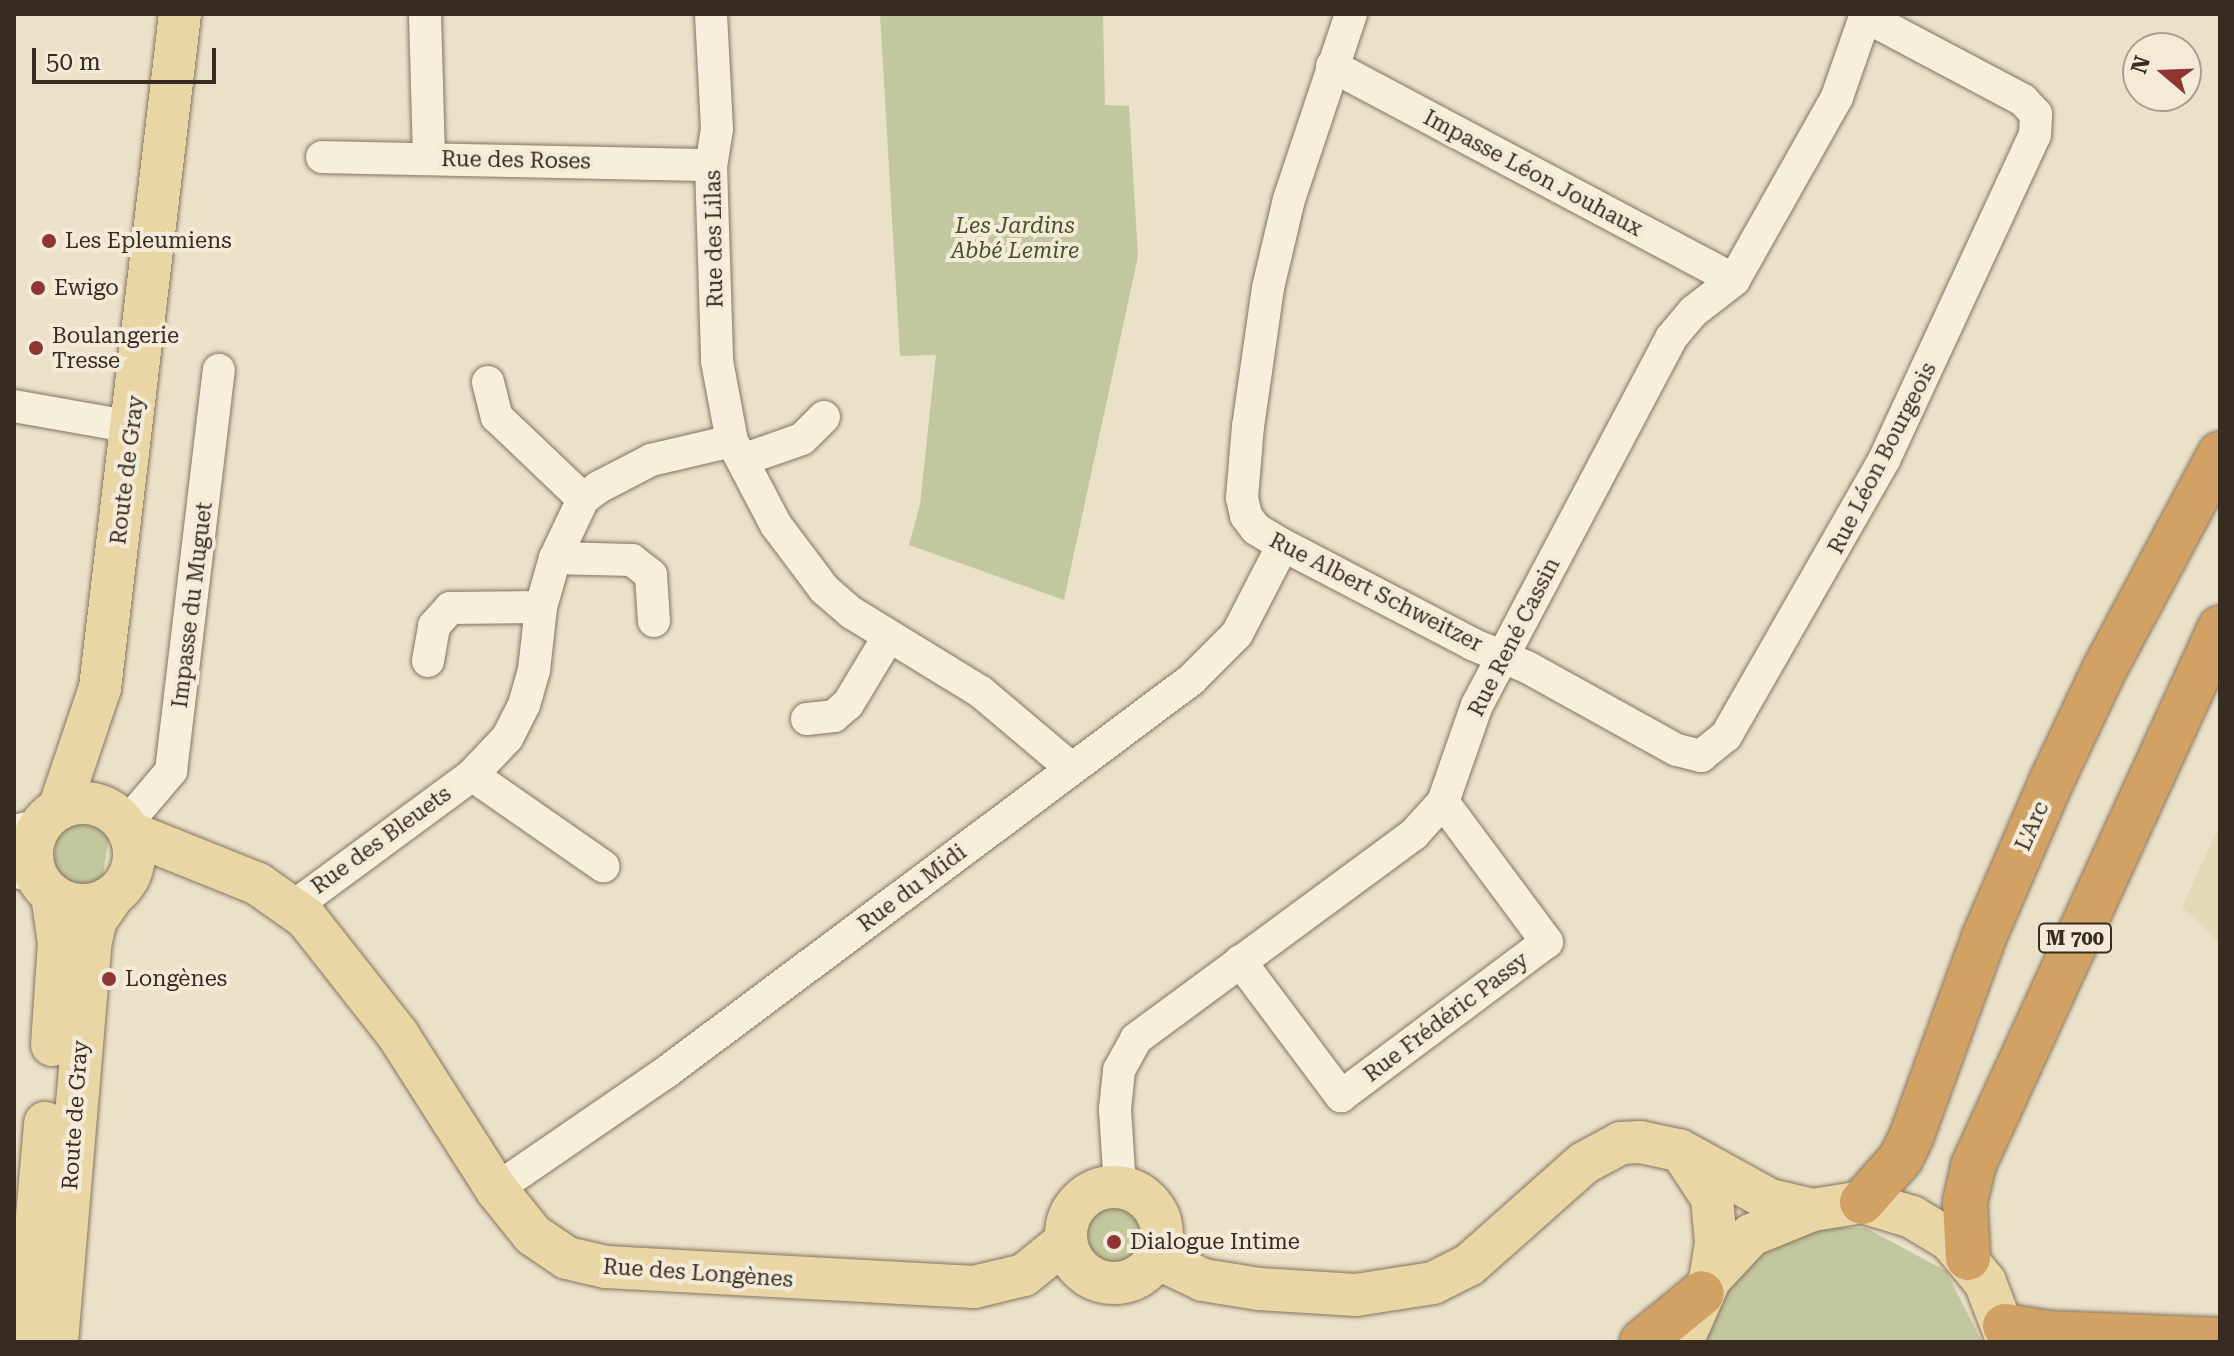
<!DOCTYPE html>
<html>
<head>
<meta charset="utf-8">
<style>
	body { margin:0 }
	#map { position:relative; width:2234px; height:1356px; overflow:hidden; background:#ebe1c9; font-family:"Roboto Serif",serif }
	div>[style] { position:absolute }
	.farmland>* { inset:0; background:#e0dab7 }
	.green>* { inset:0; background:#c2c89d }
	.round { border-radius:50% }
	.roads { filter:drop-shadow(0 0 2px #85745f) drop-shadow(0 0 2px #85745f) }
	.minor>* { height:32px; margin:-16px; padding:0 16px; transform-origin:16px; border-radius:16px; background:#f6efdc }
	.major>* { height:42px; margin:-21px; padding:0 21px; transform-origin:21px; border-radius:21px; background:#ead5a5 }
	.major>.ring { margin:-21px; padding:0; box-sizing:content-box; background:none; border:42px solid #ead5a5; border-radius:50% }
	.highway>* { height:44px; margin:-22px; padding:0 22px; transform-origin:22px; border-radius:22px; background:#d1a263 }
	.dots>* { width:22px; height:22px; translate:-50% -50%; box-sizing:border-box; border:4px solid #f3ebd8; border-radius:50% }
	span { translate:-50% -50%; white-space:nowrap; text-align:center; line-height:1.15; -webkit-text-stroke:8px #f3ebd8; paint-order:stroke }
	.shield-label span { padding:2px 6px; background:#f3ebd8; border:2px solid; border-radius:6px; -webkit-text-stroke-width:0 }
	.shield-label { font-size:20px; color:#372c21; font-weight:700 }
	.street-label { font-size:22px; color:#372c21 }
	.park-label { font-size:22px; color:#47522a; font-style:italic }
	.poi-label { font-size:22px; color:#372c21 }
	.left { translate:0 -50%; text-align:left }
	.frame { position:absolute; inset:0; border:16px solid #372c21; pointer-events:none }
	.north { position:absolute; left:2122px; top:32px; width:80px; height:80px; box-sizing:border-box; background:#f3ebd8; border:2px solid #a89f8f; border-radius:50%; rotate:289deg; font-size:22px; font-weight:700; line-height:32px; text-align:center; color:#372c21 }
	.north::after { content:''; display:block; margin:auto; width:28px; height:36px; background:#8f3635; clip-path:polygon(50% 0,100% 100%,50% 72%,0 100%) }
	.scale { position:absolute; left:32px; top:48px; width:184px; height:36px; box-sizing:border-box; border:4px solid #372c21; border-top:0; padding-left:10px; font-size:24px; line-height:28px; white-space:nowrap; color:#372c21; -webkit-text-stroke:6px #f3ebd8; paint-order:stroke }
</style>
</head>
<body>
<div id="map">
	<div class="farmland">
		<div style="clip-path:polygon(2220px 824px,2220px 944px,2182px 907px)"></div>
	</div>
	<div class="green">
		<div style="clip-path:polygon(880px 14px,1103px 14px,1105px 105px,1129px 106px,1138px 256px,1064px 600px,909px 545px,920px 504px,936px 355px,900px 356px)"></div>
		<div style="clip-path:polygon(84px 814px,110px 829px,102px 883px,87px 890px,52px 877px,59px 819px)"></div>
		<div class="round" style="left:1082px;top:1200px;width:64px;height:64px"></div>
		<div style="clip-path:polygon(1824px 1227px,1866px 1228px,1946px 1271px,1982px 1342px,1702px 1342px,1720px 1294px,1747px 1262px,1787px 1234px)"></div>
	</div>
	<div class="roads">
		<div class="minor">
			<div style="left:425px;top:14px;width:143px;rotate:88.4deg"></div>
			<div style="left:711px;top:14px;width:115px;rotate:87deg"></div>
			<div style="left:717px;top:129px;width:36px;rotate:99deg"></div>
			<div style="left:711px;top:165px;width:196px;rotate:88.2deg"></div>
			<div style="left:717px;top:361px;width:81px;rotate:79.4deg"></div>
			<div style="left:732px;top:441px;width:95px;rotate:62.4deg"></div>
			<div style="left:776px;top:525px;width:80px;rotate:53.1deg"></div>
			<div style="left:824px;top:589px;width:37px;rotate:41deg"></div>
			<div style="left:852px;top:613px;width:151px;rotate:31.5deg"></div>
			<div style="left:981px;top:692px;width:118px;rotate:40.2deg"></div>
			<div style="left:1351px;top:14px;width:195px;rotate:108.5deg"></div>
			<div style="left:1289px;top:199px;width:91px;rotate:103.3deg"></div>
			<div style="left:1268px;top:288px;width:139px;rotate:98.2deg"></div>
			<div style="left:1248px;top:426px;width:72px;rotate:94.8deg"></div>
			<div style="left:1242px;top:498px;width:18px;rotate:77deg"></div>
			<div style="left:1246px;top:516px;width:16px;rotate:52deg"></div>
			<div style="left:1256px;top:529px;width:31px;rotate:31deg"></div>
			<div style="left:1283px;top:545px;width:213px;rotate:27.6deg"></div>
			<div style="left:1472px;top:644px;width:60px;rotate:22.7deg"></div>
			<div style="left:1527px;top:667px;width:171px;rotate:29deg"></div>
			<div style="left:1677px;top:750px;width:25px;rotate:14deg"></div>
			<div style="left:1701px;top:756px;width:32px;rotate:-39deg"></div>
			<div style="left:1726px;top:736px;width:318px;rotate:-60.2deg"></div>
			<div style="left:1884px;top:460px;width:358px;rotate:-65.1deg"></div>
			<div style="left:2035px;top:135px;width:21px;rotate:-87deg"></div>
			<div style="left:2036px;top:114px;width:19px;rotate:-133deg"></div>
			<div style="left:2023px;top:100px;width:178px;rotate:-152.1deg"></div>
			<div style="left:1332px;top:66px;width:455px;rotate:28deg"></div>
			<div style="left:322px;top:157px;width:389px;rotate:1.2deg"></div>
			<div style="left:488px;top:382px;width:36px;rotate:76deg"></div>
			<div style="left:497px;top:417px;width:119px;rotate:43.6deg"></div>
			<div style="left:14px;top:406px;width:120px;rotate:10.1deg"></div>
			<div style="left:745px;top:459px;width:60px;rotate:-19.3deg"></div>
			<div style="left:802px;top:439px;width:31px;rotate:-45deg"></div>
			<div style="left:555px;top:558px;width:65px;rotate:-64.6deg"></div>
			<div style="left:583px;top:499px;width:20px;rotate:-37deg"></div>
			<div style="left:599px;top:487px;width:59px;rotate:-27.4deg"></div>
			<div style="left:651px;top:460px;width:83px;rotate:-13.2deg"></div>
			<div style="left:541px;top:607px;width:51px;rotate:-74.1deg"></div>
			<div style="left:555px;top:558px;width:77px;rotate:1.5deg"></div>
			<div style="left:632px;top:560px;width:24px;rotate:38deg"></div>
			<div style="left:651px;top:575px;width:46px;rotate:86.3deg"></div>
			<div style="left:428px;top:661px;width:36px;rotate:-80deg"></div>
			<div style="left:434px;top:626px;width:24px;rotate:-48deg"></div>
			<div style="left:450px;top:608px;width:91px;rotate:-0.6deg"></div>
			<div style="left:541px;top:607px;width:63px;rotate:96.3deg"></div>
			<div style="left:534px;top:670px;width:36px;rotate:106deg"></div>
			<div style="left:524px;top:705px;width:37px;rotate:117deg"></div>
			<div style="left:507px;top:738px;width:51px;rotate:133.4deg"></div>
			<div style="left:807px;top:719px;width:27px;rotate:-6deg"></div>
			<div style="left:834px;top:716px;width:18px;rotate:-41deg"></div>
			<div style="left:848px;top:704px;width:79px;rotate:-58.9deg"></div>
			<div style="left:126px;top:824px;width:70px;rotate:-49.7deg"></div>
			<div style="left:171px;top:771px;width:404px;rotate:-83.2deg"></div>
			<div style="left:14px;top:831px;width:27px;rotate:-13deg"></div>
			<div style="left:14px;top:871px;width:26px;rotate:16deg"></div>
			<div style="left:293px;top:907px;width:222px;rotate:-36.4deg"></div>
			<div style="left:472px;top:775px;width:160px;rotate:34.8deg"></div>
			<div style="left:1240px;top:961px;width:169px;rotate:53.2deg"></div>
			<div style="left:1341px;top:1096px;width:257px;rotate:-36.8deg"></div>
			<div style="left:1547px;top:942px;width:174px;rotate:-126.6deg"></div>
			<div style="left:1120px;top:1187px;width:78px;rotate:-93.7deg"></div>
			<div style="left:1115px;top:1109px;width:39px;rotate:-84deg"></div>
			<div style="left:1119px;top:1070px;width:35px;rotate:-61deg"></div>
			<div style="left:1136px;top:1039px;width:345px;rotate:-36.4deg"></div>
			<div style="left:1414px;top:834px;width:43px;rotate:-47.8deg"></div>
			<div style="left:1443px;top:802px;width:103px;rotate:-70.7deg"></div>
			<div style="left:1477px;top:705px;width:415px;rotate:-62.1deg"></div>
			<div style="left:1671px;top:338px;width:35px;rotate:-50deg"></div>
			<div style="left:1694px;top:311px;width:51px;rotate:-37.8deg"></div>
			<div style="left:1734px;top:280px;width:210px;rotate:-60.6deg"></div>
			<div style="left:1837px;top:97px;width:88px;rotate:-70.7deg"></div>
			<div style="left:496px;top:1189px;width:205px;rotate:-34.5deg"></div>
			<div style="left:665px;top:1073px;width:657px;rotate:-36.77deg"></div>
			<div style="left:1191px;top:680px;width:65px;rotate:-45deg"></div>
			<div style="left:1237px;top:634px;width:100px;rotate:-62.7deg"></div>
		</div>
		<div class="major">
			<div class="ring" style="left:32px;top:803px;width:60px;height:60px"></div>
			<div style="left:59px;top:809px;width:128px;rotate:-71.3deg"></div>
			<div style="left:100px;top:688px;width:679px;rotate:-83.23deg"></div>
			<div style="left:131px;top:833px;width:137px;rotate:21.9deg"></div>
			<div style="left:258px;top:884px;width:59px;rotate:35.3deg"></div>
			<div style="left:306px;top:918px;width:149px;rotate:51.8deg"></div>
			<div style="left:398px;top:1035px;width:183px;rotate:57.5deg"></div>
			<div style="left:496px;top:1189px;width:59px;rotate:51.2deg"></div>
			<div style="left:533px;top:1235px;width:41px;rotate:34.1deg"></div>
			<div style="left:567px;top:1258px;width:40px;rotate:13deg"></div>
			<div style="left:606px;top:1267px;width:369px;rotate:3.1deg"></div>
			<div style="left:974px;top:1287px;width:51px;rotate:-13.5deg"></div>
			<div style="left:1024px;top:1275px;width:54px;rotate:-39deg"></div>
			<div style="left:52px;top:1045px;width:102px;rotate:-86.1deg"></div>
			<div style="left:59px;top:943px;width:49px;rotate:-98.3deg"></div>
			<div style="left:1685px;top:1157px;width:49px;rotate:56.6deg"></div>
			<div style="left:1712px;top:1198px;width:45px;rotate:84.9deg"></div>
			<div style="left:1716px;top:1243px;width:36px;rotate:99deg"></div>
			<div class="ring" style="left:1066px;top:1187px;width:54px;height:54px"></div>
			<div style="left:1157px;top:1258px;width:51px;rotate:25.6deg"></div>
			<div style="left:1203px;top:1280px;width:57px;rotate:9.1deg"></div>
			<div style="left:1259px;top:1289px;width:97px;rotate:3.5deg"></div>
			<div style="left:1356px;top:1295px;width:78px;rotate:-8.9deg"></div>
			<div style="left:1433px;top:1283px;width:40px;rotate:-26.6deg"></div>
			<div style="left:1469px;top:1265px;width:154px;rotate:-41.6deg"></div>
			<div style="left:1584px;top:1163px;width:42px;rotate:-28.4deg"></div>
			<div style="left:1621px;top:1143px;width:19px;rotate:-3deg"></div>
			<div style="left:1640px;top:1142px;width:40px;rotate:12deg"></div>
			<div style="left:1679px;top:1150px;width:104px;rotate:28.8deg"></div>
			<div style="left:1770px;top:1200px;width:44px;rotate:13.1deg"></div>
			<div style="left:26px;top:1342px;width:220px;rotate:-85deg"></div>
			<div style="left:57px;top:1342px;width:398px;rotate:-85.2deg"></div>
			<div style="left:90px;top:945px;width:26px;rotate:-77deg"></div>
			<div style="left:96px;top:920px;width:28px;rotate:-55deg"></div>
			<div style="left:1682px;top:1342px;width:69px;rotate:-66deg"></div>
			<div style="left:1710px;top:1279px;width:60px;rotate:-47deg"></div>
			<div style="left:1751px;top:1235px;width:67px;rotate:-22deg"></div>
			<div style="left:1813px;top:1210px;width:50px;rotate:-9.3deg"></div>
			<div style="left:1862px;top:1202px;width:52px;rotate:16.7deg"></div>
			<div style="left:1912px;top:1217px;width:44px;rotate:31.2deg"></div>
			<div style="left:1950px;top:1240px;width:55px;rotate:50.2deg"></div>
			<div style="left:1985px;top:1282px;width:64px;rotate:69deg"></div>
		</div>
		<div class="highway">
			<div style="left:1862px;top:1202px;width:59px;rotate:-48.4deg"></div>
			<div style="left:1901px;top:1158px;width:25px;rotate:-64deg"></div>
			<div style="left:1912px;top:1135px;width:211px;rotate:-70deg"></div>
			<div style="left:1984px;top:937px;width:171px;rotate:-66.6deg"></div>
			<div style="left:2052px;top:780px;width:122px;rotate:-64.7deg"></div>
			<div style="left:2104px;top:670px;width:245px;rotate:-61.8deg"></div>
			<div style="left:1968px;top:1258px;width:56px;rotate:-93.1deg"></div>
			<div style="left:1965px;top:1202px;width:37px;rotate:-77deg"></div>
			<div style="left:1973px;top:1166px;width:592px;rotate:-65.34deg"></div>
			<div style="left:2005px;top:1326px;width:44px;rotate:9.2deg"></div>
			<div style="left:2048px;top:1333px;width:172px;rotate:2.3deg"></div>
			<div style="left:1642px;top:1342px;width:77px;rotate:-39.2deg"></div>
		</div>
	</div>
	<div class="dots">
		<div style="left:49px;top:241px;background:#8f3635"></div>
		<div style="left:38px;top:288px;background:#8f3635"></div>
		<div style="left:36px;top:348px;background:#8f3635"></div>
		<div style="left:109px;top:979px;background:#8f3635"></div>
		<div style="left:1114px;top:1242px;background:#8f3635"></div>
	</div>
	<div class="shield-label">
		<span style="left:2075px;top:938px">M 700</span>
	</div>
	<div class="street-label">
		<span style="left:516px;top:160px;rotate:1deg">Rue des Roses</span>
		<span style="left:1533px;top:173px;rotate:28deg">Impasse Léon Jouhaux</span>
		<span style="left:714px;top:239px;rotate:-91deg">Rue des Lilas</span>
		<span style="left:1882px;top:458px;rotate:-63deg">Rue Léon Bourgeois</span>
		<span style="left:127px;top:470px;rotate:-83deg">Route de Gray</span>
		<span style="left:1376px;top:592px;rotate:27deg">Rue Albert Schweitzer</span>
		<span style="left:192px;top:605px;rotate:-83deg">Impasse du Muguet</span>
		<span style="left:1514px;top:637px;rotate:-63deg">Rue René Cassin</span>
		<span style="left:2032px;top:826px;rotate:-66deg">L'Arc</span>
		<span style="left:381px;top:840px;rotate:-36deg">Rue des Bleuets</span>
		<span style="left:912px;top:888px;rotate:-37deg">Rue du Midi</span>
		<span style="left:1446px;top:1017px;rotate:-37deg">Rue Frédéric Passy</span>
		<span style="left:75px;top:1115px;rotate:-86deg">Route de Gray</span>
		<span style="left:698px;top:1273px;rotate:4deg">Rue des Longènes</span>
	</div>
	<div class="park-label">
		<span style="left:1015px;top:238px">Les Jardins<br>Abbé Lemire</span>
	</div>
	<div class="poi-label">
		<span class="left" style="left:65px;top:241px">Les Epleumiens</span>
		<span class="left" style="left:54px;top:288px">Ewigo</span>
		<span class="left" style="left:52px;top:348px">Boulangerie<br>Tresse</span>
		<span class="left" style="left:125px;top:979px">Longènes</span>
		<span class="left" style="left:1130px;top:1242px">Dialogue Intime</span>
	</div>
	<div class="frame"></div>
	<div class="north">N</div>
	<div class="scale">50 m</div>
</div>
</body>
</html>
